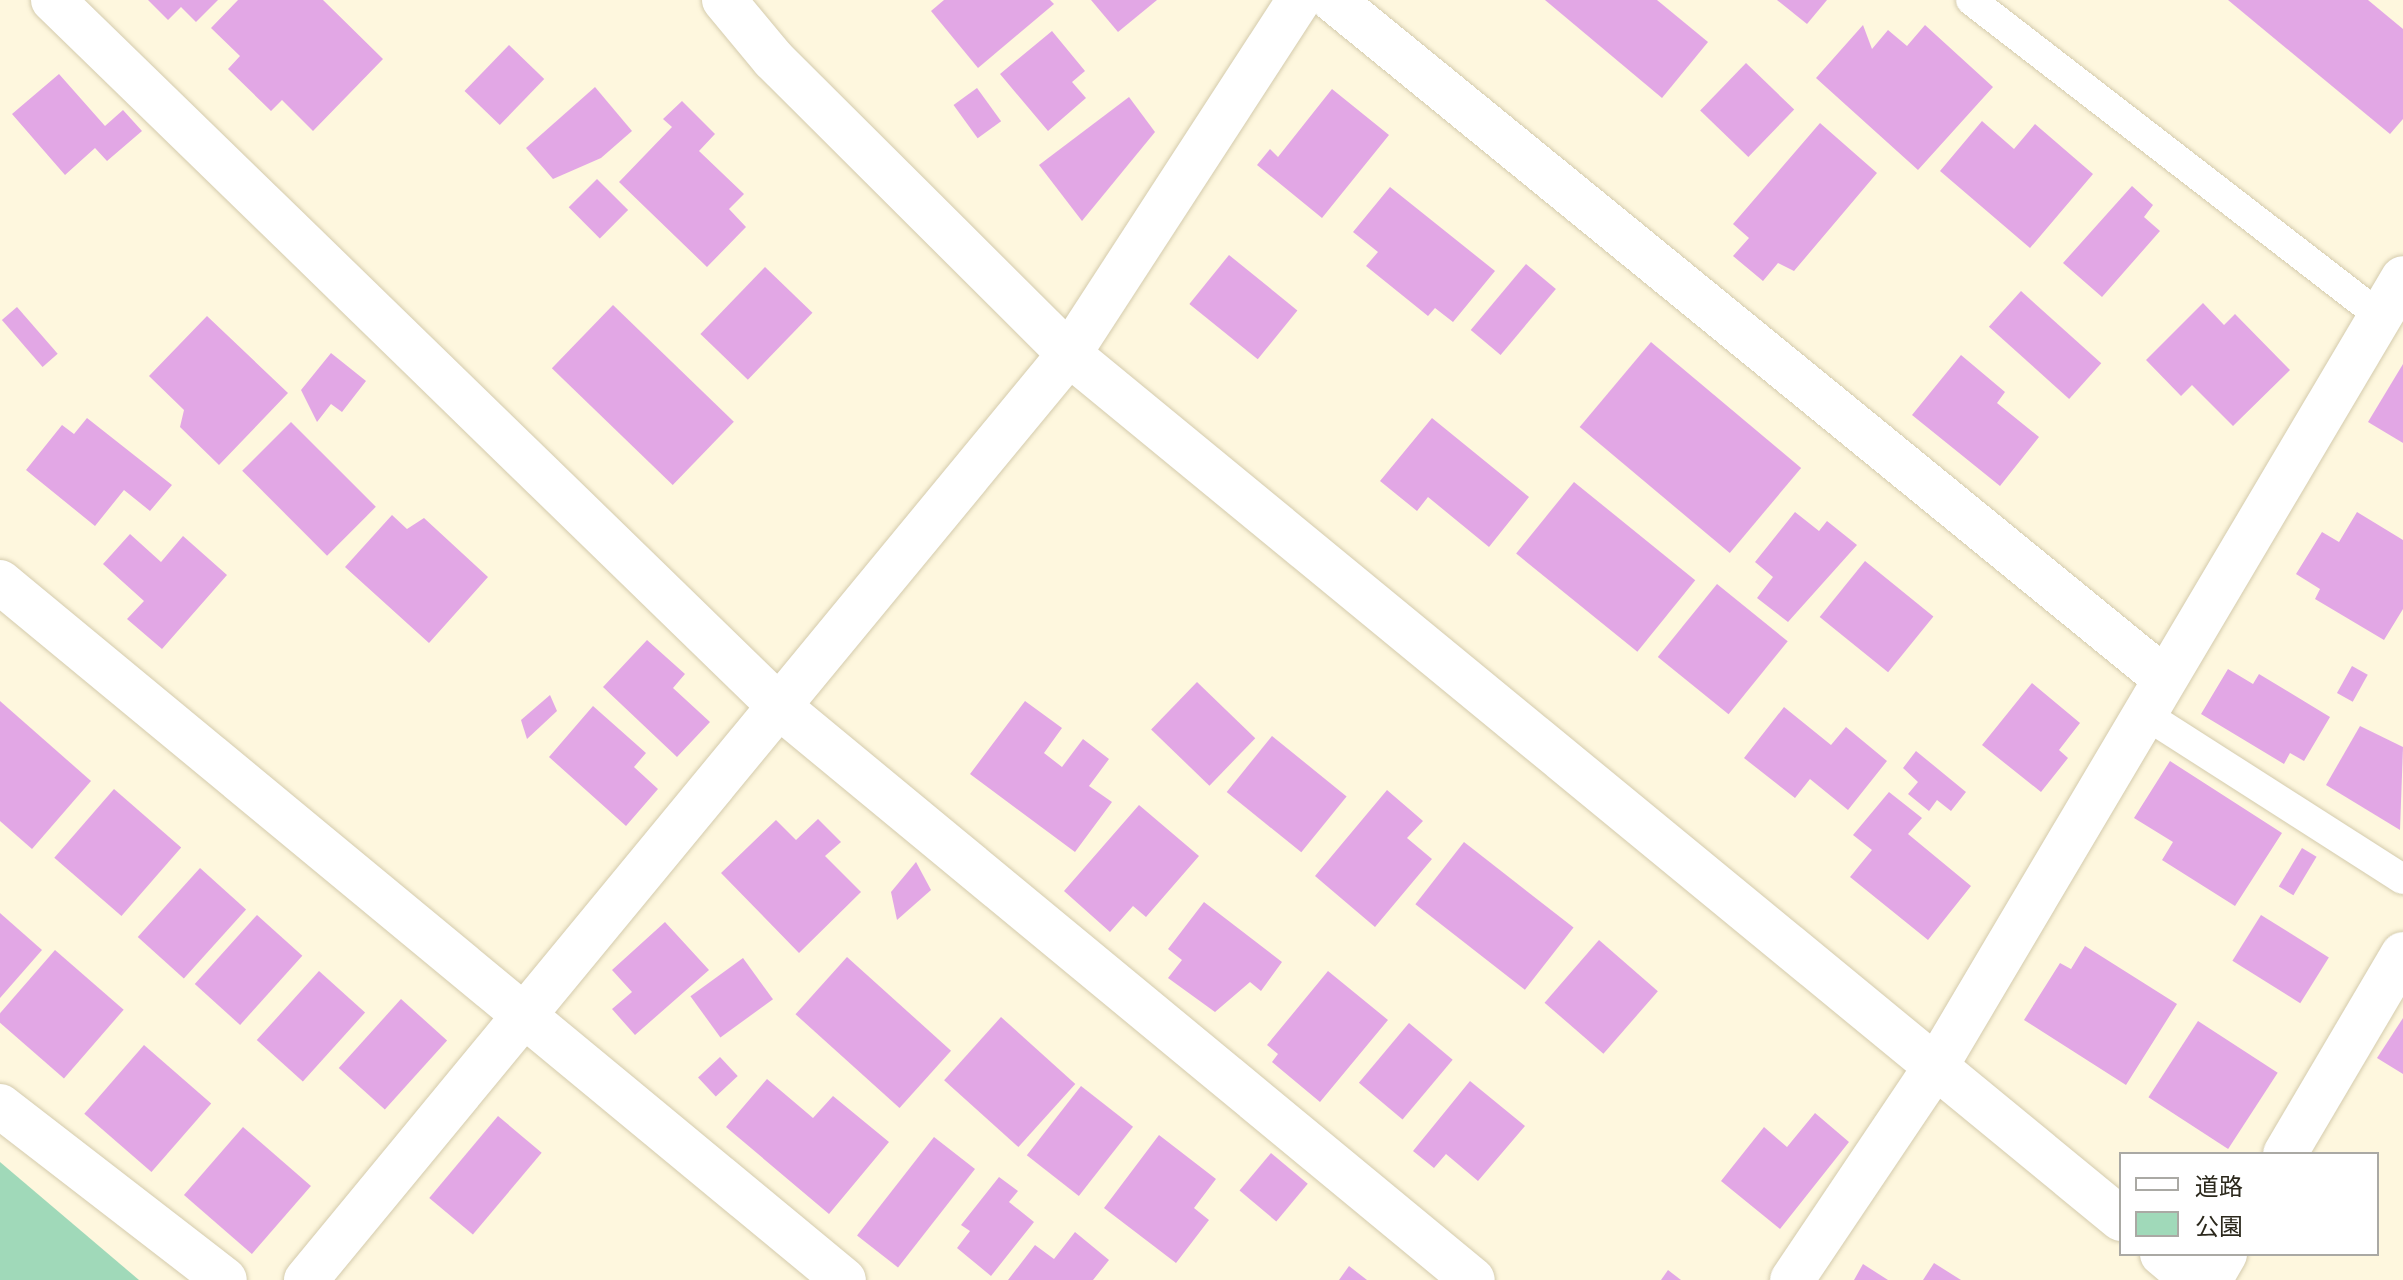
<!DOCTYPE html>
<html>
<head>
<meta charset="utf-8">
<style>
	body { margin:0 }
	#map { position:relative; width:2403px; height:1280px; overflow:hidden; background:#fef7de; font-family:"Times New Roman","Noto Sans JP",serif }
	div>[style] { position:absolute }
	.green>* { inset:0; background:#a0d9b9 }
	.building>* { inset:0; background:#e2a7e5; transform-origin:0 0 }
	.roads { filter:drop-shadow(0 0 2px #d4cbad) drop-shadow(0 0 2px #d4cbad) }
	.service>* { height:30px; margin:-15px; padding:0 15px; transform-origin:15px; border-radius:15px; background:#fff }
	.minor>* { height:44px; margin:-22px; padding:0 22px; transform-origin:22px; border-radius:22px; background:#fff }
	.tertiary>* { height:44px; margin:-22px; padding:0 22px; transform-origin:22px; border-radius:22px; background:#fff }
	span { translate:-50% -50%; white-space:nowrap; text-align:center; line-height:1.15; -webkit-text-stroke:6px #fff; paint-order:stroke }
	.legend { position:absolute; left:2119px; top:1152px; width:260px; height:104px; box-sizing:border-box; background:#fff; border:2px solid #aaa9a4; margin:0; padding:10px 14px; list-style:none; font-size:24px; color:#2b281c }
	.legend li { display:flex; align-items:center; gap:16px; height:40px }
	.legend b { width:40px; border:2px solid #aaa9a4 }
</style>
</head>
<body>
<div id="map">
	<div class="green">
		<div style="clip-path:polygon(0 1162px,139px 1280px,0 1280px)"></div>
	</div>
	<div class="building">
		<div style="clip-path:polygon(148px 0,218px 0,196px 22px,181px 7px,168px 20px)"></div>
		<div style="clip-path:polygon(238px 0,323px 0,383px 59px,313px 131px,282px 100px,271px 111px,228px 69px,240px 56px,211px 28px)"></div>
		<div style="clip-path:polygon(944px 0,1050px 0,1054px 4px,978px 68px,931px 11px)"></div>
		<div style="clip-path:polygon(1091px 0,1157px 0,1118px 32px)"></div>
		<div style="clip-path:polygon(1545px 0,1657px 0,1708px 42px,1662px 98px)"></div>
		<div style="clip-path:polygon(1777px 0,1827px 0,1807px 24px)"></div>
		<div style="clip-path:polygon(2228px 0,2368px 0,2403px 29px,2403px 119px,2390px 134px)"></div>
		<div style="clip-path:polygon(1863px 25px,1872px 49px,1888px 30px,1907px 46px,1925px 25px,1993px 87px,1918px 170px,1816px 78px)"></div>
		<div style="clip-path:polygon(1052px 31px,1085px 71px,1072px 82px,1086px 98px,1048px 131px,1000px 74px)"></div>
		<div style="left:509px;top:45px;width:49px;height:64px;rotate:44deg"></div>
		<div style="left:1746px;top:63px;width:67px;height:66px;rotate:44deg"></div>
		<div style="clip-path:polygon(59px 74px,105px 126px,123px 110px,142px 131px,107px 161px,95px 148px,65px 175px,12px 114px)"></div>
		<div style="clip-path:polygon(595px 87px,632px 131px,601px 158px,553px 179px,526px 148px)"></div>
		<div style="left:977px;top:88px;width:41px;height:29px;rotate:54deg"></div>
		<div style="clip-path:polygon(1332px 89px,1389px 135px,1322px 218px,1257px 165px,1270px 149px,1278px 157px)"></div>
		<div style="clip-path:polygon(1129px 97px,1155px 132px,1082px 221px,1039px 165px)"></div>
		<div style="clip-path:polygon(682px 101px,715px 134px,699px 151px,744px 194px,729px 209px,746px 227px,707px 267px,619px 182px,672px 127px,663px 119px)"></div>
		<div style="clip-path:polygon(1982px 121px,2014px 149px,2035px 124px,2093px 174px,2030px 248px,1940px 171px)"></div>
		<div style="clip-path:polygon(1820px 123px,1877px 173px,1794px 271px,1778px 263px,1763px 281px,1733px 256px,1749px 238px,1733px 224px)"></div>
		<div style="left:597px;top:179px;width:44px;height:40px;rotate:45deg"></div>
		<div style="clip-path:polygon(2132px 186px,2153px 205px,2144px 217px,2160px 231px,2102px 297px,2063px 263px)"></div>
		<div style="clip-path:polygon(1390px 187px,1495px 271px,1453px 322px,1435px 308px,1428px 316px,1366px 266px,1378px 252px,1353px 232px)"></div>
		<div style="left:1229px;top:255px;width:88px;height:63px;rotate:39deg"></div>
		<div style="left:1526px;top:264px;width:39px;height:86px;rotate:40deg"></div>
		<div style="left:765px;top:267px;width:66px;height:93px;rotate:44deg"></div>
		<div style="left:2021px;top:291px;width:108px;height:48px;rotate:42deg"></div>
		<div style="clip-path:polygon(2203px 303px,2224px 325px,2235px 314px,2290px 370px,2233px 426px,2192px 385px,2181px 396px,2146px 360px)"></div>
		<div style="left:613px;top:305px;width:168px;height:88px;rotate:44deg"></div>
		<div style="left:17px;top:307px;width:62px;height:20px;rotate:49deg"></div>
		<div style="clip-path:polygon(207px 316px,288px 393px,219px 465px,180px 427px,184px 410px,149px 376px)"></div>
		<div style="left:1651px;top:342px;width:196px;height:111px;rotate:40deg"></div>
		<div style="clip-path:polygon(331px 353px,366px 381px,342px 412px,331px 404px,317px 422px,301px 390px)"></div>
		<div style="clip-path:polygon(1961px 355px,2005px 392px,1997px 403px,2039px 437px,2000px 486px,1912px 415px)"></div>
		<div style="clip-path:polygon(2403px 364px,2403px 443px,2368px 422px)"></div>
		<div style="clip-path:polygon(87px 418px,172px 485px,150px 511px,124px 490px,95px 526px,26px 470px,62px 425px,74px 434px)"></div>
		<div style="clip-path:polygon(1432px 418px,1529px 497px,1489px 547px,1428px 497px,1417px 511px,1380px 481px)"></div>
		<div style="left:291px;top:422px;width:120px;height:69px;rotate:45deg"></div>
		<div style="left:1574px;top:482px;width:156px;height:92px;rotate:39deg"></div>
		<div style="clip-path:polygon(1795px 512px,1819px 531px,1827px 521px,1857px 545px,1788px 622px,1757px 598px,1773px 577px,1755px 562px)"></div>
		<div style="clip-path:polygon(2357px 512px,2403px 540px,2403px 609px,2384px 640px,2315px 599px,2320px 589px,2296px 574px,2322px 532px,2339px 542px)"></div>
		<div style="clip-path:polygon(392px 515px,407px 529px,424px 518px,488px 577px,429px 643px,345px 567px)"></div>
		<div style="clip-path:polygon(130px 534px,161px 562px,183px 536px,227px 575px,162px 649px,127px 619px,144px 601px,103px 564px)"></div>
		<div style="left:1865px;top:561px;width:88px;height:72px;rotate:39deg"></div>
		<div style="left:1717px;top:584px;width:91px;height:94px;rotate:39deg"></div>
		<div style="clip-path:polygon(647px 640px,685px 674px,673px 688px,710px 722px,677px 757px,603px 687px)"></div>
		<div style="left:2352px;top:666px;width:18px;height:31px;rotate:29deg"></div>
		<div style="clip-path:polygon(2228px 669px,2253px 684px,2259px 674px,2330px 717px,2304px 761px,2290px 753px,2284px 764px,2201px 714px)"></div>
		<div style="left:1197px;top:682px;width:81px;height:66px;rotate:44deg"></div>
		<div style="clip-path:polygon(2032px 683px,2080px 723px,2059px 750px,2068px 758px,2041px 792px,1982px 745px)"></div>
		<div style="clip-path:polygon(550px 695px,557px 711px,527px 739px,521px 720px)"></div>
		<div style="clip-path:polygon(0 701px,91px 781px,32px 849px,0 821px)"></div>
		<div style="clip-path:polygon(1025px 701px,1062px 728px,1044px 753px,1062px 767px,1083px 739px,1109px 759px,1089px 786px,1112px 802px,1075px 852px,970px 774px)"></div>
		<div style="clip-path:polygon(593px 706px,646px 753px,634px 767px,658px 789px,626px 826px,549px 757px)"></div>
		<div style="clip-path:polygon(1784px 707px,1831px 745px,1846px 727px,1887px 761px,1848px 810px,1810px 779px,1795px 798px,1744px 758px)"></div>
		<div style="clip-path:polygon(2360px 726px,2403px 747px,2400px 830px,2326px 785px)"></div>
		<div style="left:1272px;top:736px;width:96px;height:72px;rotate:39deg"></div>
		<div style="clip-path:polygon(1916px 751px,1966px 792px,1951px 811px,1937px 800px,1929px 811px,1908px 794px,1918px 782px,1903px 768px)"></div>
		<div style="clip-path:polygon(2170px 761px,2282px 833px,2235px 906px,2162px 860px,2173px 842px,2134px 818px)"></div>
		<div style="left:114px;top:789px;width:89px;height:91px;rotate:41deg"></div>
		<div style="clip-path:polygon(1387px 790px,1423px 821px,1407px 838px,1432px 859px,1375px 927px,1315px 876px)"></div>
		<div style="clip-path:polygon(1889px 792px,1922px 818px,1908px 834px,1971px 886px,1928px 940px,1850px 877px,1872px 850px,1853px 835px)"></div>
		<div style="clip-path:polygon(1139px 805px,1199px 856px,1146px 917px,1133px 906px,1110px 932px,1064px 891px)"></div>
		<div style="clip-path:polygon(818px 819px,841px 842px,825px 856px,861px 892px,799px 953px,721px 873px,776px 820px,796px 840px)"></div>
		<div style="left:1464px;top:842px;width:139px;height:79px;rotate:38deg"></div>
		<div style="left:2302px;top:848px;width:17px;height:45px;rotate:31deg"></div>
		<div style="clip-path:polygon(916px 862px,931px 890px,897px 920px,891px 892px)"></div>
		<div style="left:200px;top:868px;width:62px;height:93px;rotate:42deg"></div>
		<div style="clip-path:polygon(1204px 902px,1282px 962px,1261px 991px,1250px 982px,1215px 1012px,1168px 978px,1182px 960px,1168px 949px)"></div>
		<div style="clip-path:polygon(0 913px,42px 950px,0 998px)"></div>
		<div style="left:257px;top:915px;width:61px;height:93px;rotate:42deg"></div>
		<div style="left:2261px;top:915px;width:80px;height:54px;rotate:32deg"></div>
		<div style="clip-path:polygon(665px 922px,709px 970px,635px 1035px,612px 1009px,632px 992px,612px 970px)"></div>
		<div style="left:1599px;top:940px;width:78px;height:83px;rotate:41deg"></div>
		<div style="clip-path:polygon(2085px 946px,2177px 1004px,2126px 1085px,2024px 1020px,2060px 963px,2071px 969px)"></div>
		<div style="left:55px;top:950px;width:91px;height:91px;rotate:41deg"></div>
		<div style="left:847px;top:957px;width:140px;height:77px;rotate:42deg"></div>
		<div style="left:743px;top:958px;width:51px;height:65px;rotate:54deg"></div>
		<div style="left:319px;top:971px;width:62px;height:93px;rotate:42deg"></div>
		<div style="clip-path:polygon(1328px 971px,1388px 1020px,1320px 1102px,1272px 1062px,1278px 1054px,1267px 1045px)"></div>
		<div style="left:401px;top:999px;width:62px;height:93px;rotate:42deg"></div>
		<div style="left:1001px;top:1017px;width:100px;height:85px;rotate:42deg"></div>
		<div style="clip-path:polygon(2403px 1018px,2403px 1074px,2377px 1058px)"></div>
		<div style="left:2198px;top:1021px;width:95px;height:91px;rotate:33deg"></div>
		<div style="left:1409px;top:1023px;width:57px;height:78px;rotate:40deg"></div>
		<div style="left:144px;top:1045px;width:89px;height:91px;rotate:41deg"></div>
		<div style="left:720px;top:1057px;width:26px;height:30px;rotate:47deg"></div>
		<div style="clip-path:polygon(767px 1079px,813px 1118px,833px 1096px,889px 1142px,829px 1214px,726px 1127px)"></div>
		<div style="clip-path:polygon(1470px 1081px,1525px 1126px,1478px 1181px,1446px 1154px,1434px 1168px,1413px 1151px)"></div>
		<div style="left:1081px;top:1086px;width:66px;height:88px;rotate:38deg"></div>
		<div style="clip-path:polygon(1815px 1113px,1849px 1142px,1780px 1229px,1721px 1181px,1764px 1127px,1787px 1147px)"></div>
		<div style="left:498px;top:1116px;width:57px;height:107px;rotate:40deg"></div>
		<div style="left:243px;top:1127px;width:90px;height:90px;rotate:41deg"></div>
		<div style="clip-path:polygon(1159px 1135px,1216px 1179px,1194px 1208px,1209px 1220px,1176px 1263px,1104px 1208px)"></div>
		<div style="left:934px;top:1137px;width:52px;height:125px;rotate:38deg"></div>
		<div style="left:1271px;top:1153px;width:48px;height:49px;rotate:40deg"></div>
		<div style="clip-path:polygon(999px 1177px,1018px 1191px,1009px 1202px,1034px 1222px,991px 1276px,957px 1248px,970px 1231px,961px 1225px)"></div>
		<div style="clip-path:polygon(1075px 1232px,1109px 1260px,1093px 1280px,1008px 1280px,1035px 1245px,1054px 1259px)"></div>
		<div style="clip-path:polygon(1934px 1263px,1961px 1280px,1923px 1280px)"></div>
		<div style="clip-path:polygon(1863px 1264px,1888px 1280px,1854px 1280px)"></div>
		<div style="clip-path:polygon(1349px 1266px,1367px 1280px,1339px 1280px)"></div>
		<div style="clip-path:polygon(1668px 1270px,1681px 1280px,1661px 1280px)"></div>
	</div>
	<div class="roads">
		<div class="service">
			<div style="left:1971px;top:0;width:517px;rotate:37.69deg"></div>
			<div style="left:2143px;top:713px;width:308px;rotate:32.6deg"></div>
		</div>
		<div class="minor">
			<div style="left:53px;top:0;width:1017px;rotate:44.2deg"></div>
			<div style="left:782px;top:709px;width:896px;rotate:39.57deg"></div>
			<div style="left:1333px;top:0;width:1072px;rotate:39.21deg"></div>
			<div style="left:0;top:582px;width:1095px;rotate:39.59deg"></div>
			<div style="left:0;top:1106px;width:284px;rotate:37.7deg"></div>
			<div style="left:2285px;top:1154px;width:232px;rotate:-59.5deg"></div>
			<div style="left:306px;top:1280px;width:1200px;rotate:-50.51deg"></div>
			<div style="left:1069px;top:354px;width:422px;rotate:-57deg"></div>
			<div style="left:1792px;top:1280px;width:262px;rotate:-56.1deg"></div>
			<div style="left:1938px;top:1063px;width:912px;rotate:-59.36deg"></div>
			<div style="left:2210px;top:1280px;width:30px;rotate:-60deg"></div>
		</div>
		<div class="tertiary">
			<div style="left:724px;top:0;width:77px;rotate:50.3deg"></div>
			<div style="left:773px;top:59px;width:418px;rotate:44.9deg"></div>
			<div style="left:1069px;top:354px;width:1362px;rotate:39.43deg"></div>
			<div style="left:2162px;top:1254px;width:40px;rotate:40deg"></div>
		</div>
	</div>
	<ul class="legend">
	<li><b style="height:10px;background:#fff"></b>道路</li>
	<li><b style="height:22px;background:#a0d9b9"></b>公園</li>
	</ul>
</div>
</body>
</html>
